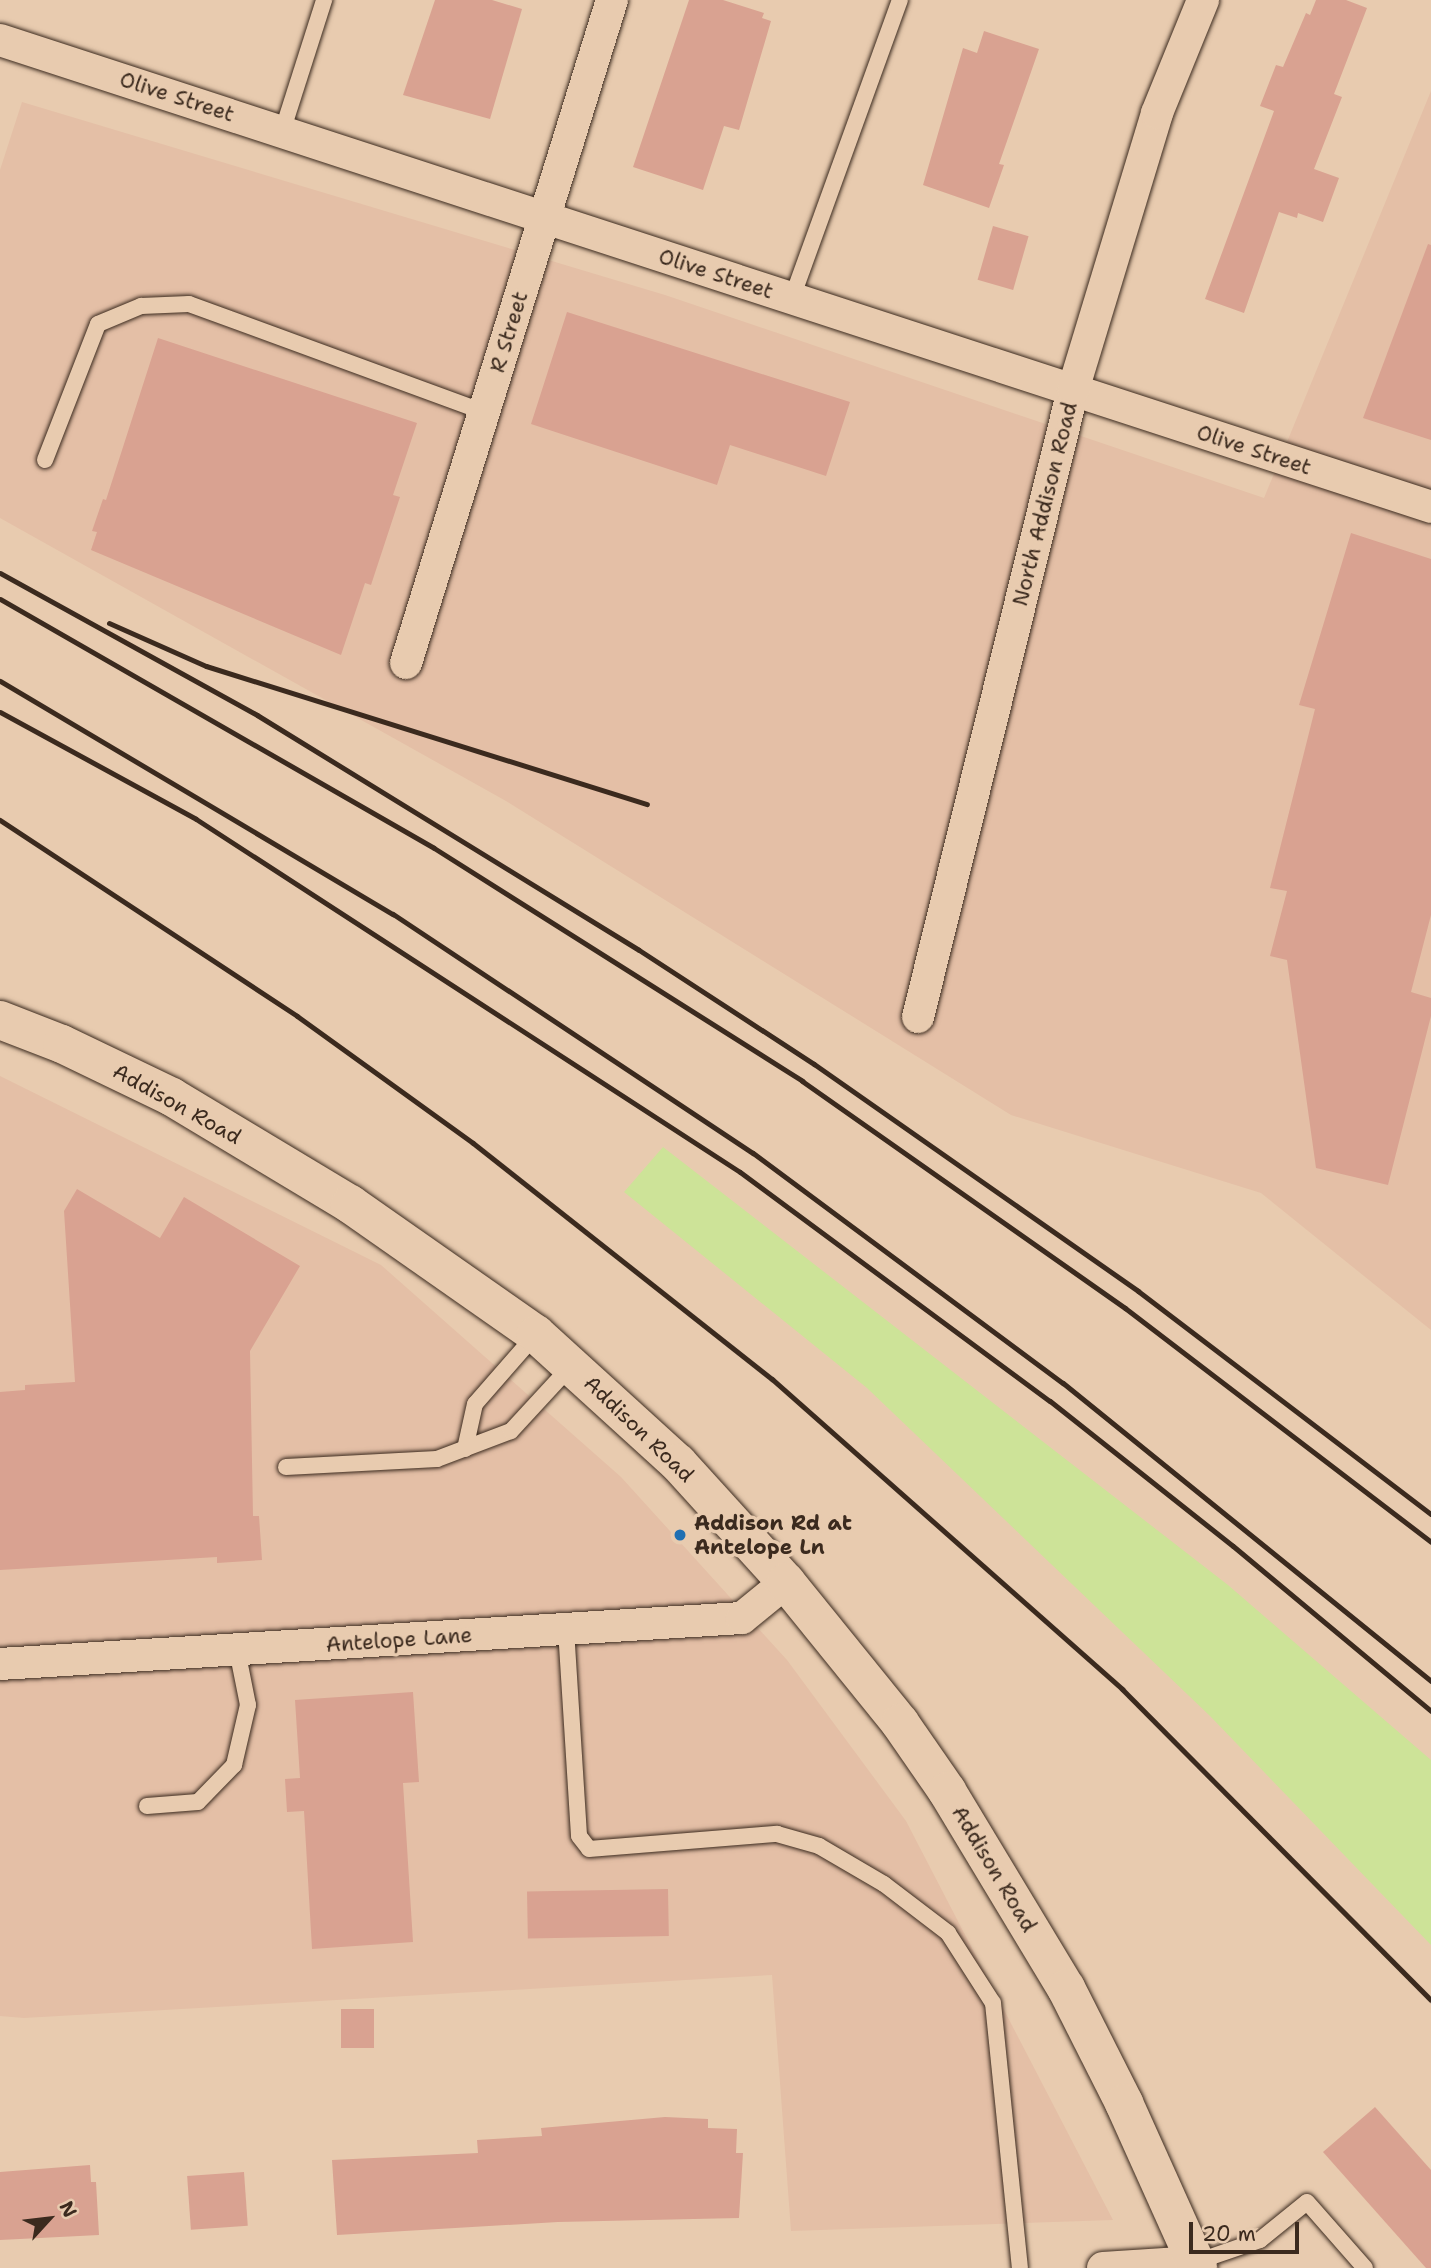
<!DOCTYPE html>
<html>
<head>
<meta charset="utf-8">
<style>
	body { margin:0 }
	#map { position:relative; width:1431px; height:2268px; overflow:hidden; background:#e8cbaf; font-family:"Shantell Sans",sans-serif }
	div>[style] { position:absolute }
	.built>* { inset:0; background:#e4bfa6 }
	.green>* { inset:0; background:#cde398 }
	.building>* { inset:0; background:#d9a291; transform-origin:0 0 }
	.roads { filter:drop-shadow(0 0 2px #3b2a1e) drop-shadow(0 0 2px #3b2a1e) }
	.lane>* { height:16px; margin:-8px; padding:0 8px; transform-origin:8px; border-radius:8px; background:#e8cbaf }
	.street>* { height:32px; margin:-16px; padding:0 16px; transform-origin:16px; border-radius:16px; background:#e8cbaf }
	.secondary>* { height:38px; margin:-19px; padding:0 19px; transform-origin:19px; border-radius:19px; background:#e8cbaf }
	.rail>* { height:5px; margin:-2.5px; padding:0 2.5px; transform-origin:2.5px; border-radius:2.5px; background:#3b2a1e }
	.dots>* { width:19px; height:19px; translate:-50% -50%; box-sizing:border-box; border:4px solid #e8cbaf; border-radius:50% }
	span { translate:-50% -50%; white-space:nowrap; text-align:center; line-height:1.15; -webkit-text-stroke:7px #e8cbaf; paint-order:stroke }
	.street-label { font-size:21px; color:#3b2a1e }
	.poi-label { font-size:21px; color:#3b2a1e; font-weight:700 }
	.left { translate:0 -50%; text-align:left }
	.north { position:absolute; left:14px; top:2184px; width:70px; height:70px; -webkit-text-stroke:5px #e8cbaf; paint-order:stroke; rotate:63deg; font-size:19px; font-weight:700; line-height:28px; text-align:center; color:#3b2a1e }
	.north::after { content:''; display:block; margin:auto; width:24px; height:32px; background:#3b2a1e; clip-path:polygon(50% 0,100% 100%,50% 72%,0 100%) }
	.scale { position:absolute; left:1189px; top:2222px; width:110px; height:32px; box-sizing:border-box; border:4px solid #3b2a1e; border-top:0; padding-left:9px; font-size:21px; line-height:24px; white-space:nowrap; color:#3b2a1e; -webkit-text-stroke:5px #e8cbaf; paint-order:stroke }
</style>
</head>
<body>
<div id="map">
	<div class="built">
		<div style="clip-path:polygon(1431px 91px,1431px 1330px,1261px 1193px,1011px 1115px,506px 801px,0 518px,0 170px,22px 102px,665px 295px,1264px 498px)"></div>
		<div style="clip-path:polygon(0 1076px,381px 1265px,621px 1477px,787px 1660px,906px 1821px,1113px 2220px,791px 2231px,772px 1975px,24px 2018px,0 2016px)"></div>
	</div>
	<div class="green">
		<div style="clip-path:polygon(663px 1147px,1228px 1585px,1431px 1760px,1431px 1945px,1210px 1716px,867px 1388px,624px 1192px)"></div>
	</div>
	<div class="building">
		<div style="clip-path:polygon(435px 0,492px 0,522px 9px,490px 119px,403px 95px)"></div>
		<div style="clip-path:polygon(689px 0,723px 0,764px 13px,762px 18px,771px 21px,739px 130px,724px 126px,703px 190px,633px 167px)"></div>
		<div style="clip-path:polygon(1316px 0,1346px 0,1367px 8px,1334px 94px,1342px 97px,1314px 169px,1339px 178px,1323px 222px,1298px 213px,1297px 218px,1279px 212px,1244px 313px,1205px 299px,1274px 111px,1260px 106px,1276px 65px,1283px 67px,1306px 13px,1310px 15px)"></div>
		<div style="clip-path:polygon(984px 31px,1039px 49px,999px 164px,1004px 165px,989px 208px,923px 185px,963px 48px,977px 53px)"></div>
		<div style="left:993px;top:226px;width:37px;height:56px;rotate:16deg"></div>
		<div style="clip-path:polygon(1428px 244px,1431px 245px,1431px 440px,1363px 418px)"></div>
		<div style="clip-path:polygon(567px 312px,850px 402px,826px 476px,730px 445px,717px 485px,531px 424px)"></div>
		<div style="clip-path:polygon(158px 338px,417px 423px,393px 495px,400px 497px,371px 585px,365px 583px,341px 655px,91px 550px,97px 532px,92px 531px,103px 499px,106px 500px)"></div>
		<div style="clip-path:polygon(1351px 533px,1431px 559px,1431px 915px,1411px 992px,1431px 998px,1431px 1016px,1388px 1185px,1316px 1168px,1287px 960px,1270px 956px,1287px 891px,1270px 888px,1315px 709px,1299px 705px)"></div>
		<div style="clip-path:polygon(77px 1189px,160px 1238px,184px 1197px,300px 1266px,250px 1351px,253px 1516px,259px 1516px,262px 1560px,217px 1563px,217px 1557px,0 1570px,0 1392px,25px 1390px,25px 1385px,75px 1382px,64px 1211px)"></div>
		<div style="clip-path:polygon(413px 1692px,419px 1782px,403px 1783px,413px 1942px,312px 1949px,304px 1811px,287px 1812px,285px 1779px,300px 1778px,295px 1700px)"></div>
		<div style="left:668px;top:1889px;width:47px;height:141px;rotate:89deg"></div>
		<div style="left:374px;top:2009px;width:39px;height:33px;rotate:90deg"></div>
		<div style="clip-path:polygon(1375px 2107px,1431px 2170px,1431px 2268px,1426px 2268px,1323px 2152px)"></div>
		<div style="clip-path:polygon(665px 2117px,708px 2119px,708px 2128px,737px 2129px,736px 2153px,743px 2153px,739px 2218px,558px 2222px,337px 2235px,332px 2160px,478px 2153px,477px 2140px,542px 2136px,541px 2128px)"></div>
		<div style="clip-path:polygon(90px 2165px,91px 2182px,96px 2182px,99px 2235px,0 2240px,0 2172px)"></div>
		<div style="left:244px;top:2172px;width:54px;height:57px;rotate:86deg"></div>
	</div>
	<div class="roads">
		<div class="lane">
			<div style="left:282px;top:132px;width:139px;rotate:-72.3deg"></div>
			<div style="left:792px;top:298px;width:317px;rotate:-70.1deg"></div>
			<div style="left:45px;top:460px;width:146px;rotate:-68.7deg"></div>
			<div style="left:98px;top:324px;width:47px;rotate:-22.7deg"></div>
			<div style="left:141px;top:306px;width:48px;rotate:-2.4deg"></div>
			<div style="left:189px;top:304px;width:314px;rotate:20.1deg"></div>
			<div style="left:465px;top:1449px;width:46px;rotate:-77.5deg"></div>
			<div style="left:475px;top:1404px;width:93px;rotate:-48.9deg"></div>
			<div style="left:286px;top:1467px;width:151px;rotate:-3deg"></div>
			<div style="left:437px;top:1459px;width:79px;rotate:-20.7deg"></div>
			<div style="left:511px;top:1431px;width:88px;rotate:-47.3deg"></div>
			<div style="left:566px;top:1629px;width:207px;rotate:86.4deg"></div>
			<div style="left:579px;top:1836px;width:16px;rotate:52deg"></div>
			<div style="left:589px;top:1849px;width:189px;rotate:-4.6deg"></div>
			<div style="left:777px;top:1834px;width:44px;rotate:15.9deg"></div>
			<div style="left:819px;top:1846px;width:75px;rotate:30.3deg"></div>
			<div style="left:884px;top:1884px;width:81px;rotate:37.4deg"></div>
			<div style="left:948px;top:1933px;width:83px;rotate:57.3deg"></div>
			<div style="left:993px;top:2003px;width:266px;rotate:84.2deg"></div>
			<div style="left:147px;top:1806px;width:51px;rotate:-4.5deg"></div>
			<div style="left:198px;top:1802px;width:52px;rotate:-45.8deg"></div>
			<div style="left:234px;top:1765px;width:62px;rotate:-76.9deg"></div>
			<div style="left:248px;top:1705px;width:56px;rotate:-101.3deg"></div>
			<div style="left:1196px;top:2262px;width:68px;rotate:-19deg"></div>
			<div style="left:1260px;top:2240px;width:60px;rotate:-39deg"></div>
			<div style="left:1307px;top:2202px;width:88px;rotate:48.7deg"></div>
		</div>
		<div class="street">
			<div style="left:0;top:40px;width:1505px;rotate:18.07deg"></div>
			<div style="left:406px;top:663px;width:694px;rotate:-72.74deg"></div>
			<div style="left:918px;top:1017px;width:646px;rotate:-76.11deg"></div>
			<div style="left:1073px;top:390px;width:289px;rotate:-73.1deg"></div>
			<div style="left:1157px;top:113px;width:122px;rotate:-67.8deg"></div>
			<div style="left:0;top:1664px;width:743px;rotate:-3.55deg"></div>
			<div style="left:742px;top:1618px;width:57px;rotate:-39.3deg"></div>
			<div style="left:1103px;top:2268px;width:93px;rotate:-3.7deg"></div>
		</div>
		<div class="secondary">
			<div style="left:0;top:1020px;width:66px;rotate:21.2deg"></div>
			<div style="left:62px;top:1044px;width:122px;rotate:25.7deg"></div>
			<div style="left:172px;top:1097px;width:208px;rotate:31deg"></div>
			<div style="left:350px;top:1204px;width:227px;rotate:35deg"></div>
			<div style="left:536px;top:1334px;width:192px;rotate:42.3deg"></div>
			<div style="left:678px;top:1463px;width:161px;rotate:47.8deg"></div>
			<div style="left:786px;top:1582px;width:181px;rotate:51deg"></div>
			<div style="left:900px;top:1723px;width:83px;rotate:55.3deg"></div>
			<div style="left:947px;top:1791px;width:230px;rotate:58.9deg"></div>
			<div style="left:1066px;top:1988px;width:129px;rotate:63.2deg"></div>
			<div style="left:1124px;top:2103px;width:181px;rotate:65.8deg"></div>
		</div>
	</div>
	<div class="rail">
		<div style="left:0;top:573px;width:294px;rotate:28.9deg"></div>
		<div style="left:257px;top:715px;width:448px;rotate:31.6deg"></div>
		<div style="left:639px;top:950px;width:209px;rotate:33.1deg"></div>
		<div style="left:814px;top:1064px;width:396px;rotate:35deg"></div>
		<div style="left:1138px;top:1291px;width:368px;rotate:37.3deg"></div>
		<div style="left:0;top:599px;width:500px;rotate:29.84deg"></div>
		<div style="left:434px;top:848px;width:436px;rotate:32.3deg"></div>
		<div style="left:802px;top:1081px;width:395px;rotate:35.1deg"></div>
		<div style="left:1125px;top:1308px;width:385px;rotate:37.4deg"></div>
		<div style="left:109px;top:623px;width:106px;rotate:23.9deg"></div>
		<div style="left:206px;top:666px;width:462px;rotate:17.4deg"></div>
		<div style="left:0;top:681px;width:457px;rotate:30.7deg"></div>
		<div style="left:393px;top:914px;width:432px;rotate:33.6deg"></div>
		<div style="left:753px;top:1153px;width:386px;rotate:36.6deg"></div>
		<div style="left:1063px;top:1383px;width:474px;rotate:39deg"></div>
		<div style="left:0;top:712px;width:223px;rotate:28.6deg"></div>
		<div style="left:196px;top:819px;width:648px;rotate:32.98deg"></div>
		<div style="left:740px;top:1172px;width:385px;rotate:36.5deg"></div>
		<div style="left:1050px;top:1401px;width:233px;rotate:38.4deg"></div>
		<div style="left:1233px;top:1546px;width:258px;rotate:39.8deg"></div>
		<div style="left:0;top:820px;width:356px;rotate:33.4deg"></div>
		<div style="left:297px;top:1016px;width:217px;rotate:35.8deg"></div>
		<div style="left:473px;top:1143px;width:381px;rotate:38.3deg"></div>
		<div style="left:772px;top:1379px;width:468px;rotate:41.5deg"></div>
		<div style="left:1122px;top:1689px;width:438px;rotate:45.2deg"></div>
	</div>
	<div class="dots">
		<div style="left:680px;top:1535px;background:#1f6fb2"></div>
	</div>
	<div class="street-label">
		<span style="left:177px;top:97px;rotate:18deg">Olive Street</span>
		<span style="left:716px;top:274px;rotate:18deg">Olive Street</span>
		<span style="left:509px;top:332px;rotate:-73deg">R Street</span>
		<span style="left:1254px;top:450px;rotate:18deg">Olive Street</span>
		<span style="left:1045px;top:504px;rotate:-76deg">North Addison Road</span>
		<span style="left:177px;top:1104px;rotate:29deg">Addison Road</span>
		<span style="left:639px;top:1429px;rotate:44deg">Addison Road</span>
		<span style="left:399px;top:1640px;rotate:-4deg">Antelope Lane</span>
		<span style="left:994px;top:1869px;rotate:59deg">Addison Road</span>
	</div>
	<div class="poi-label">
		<span class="left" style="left:694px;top:1535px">Addison Rd at<br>Antelope Ln</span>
	</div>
	<div class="north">N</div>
	<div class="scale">20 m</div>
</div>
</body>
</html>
